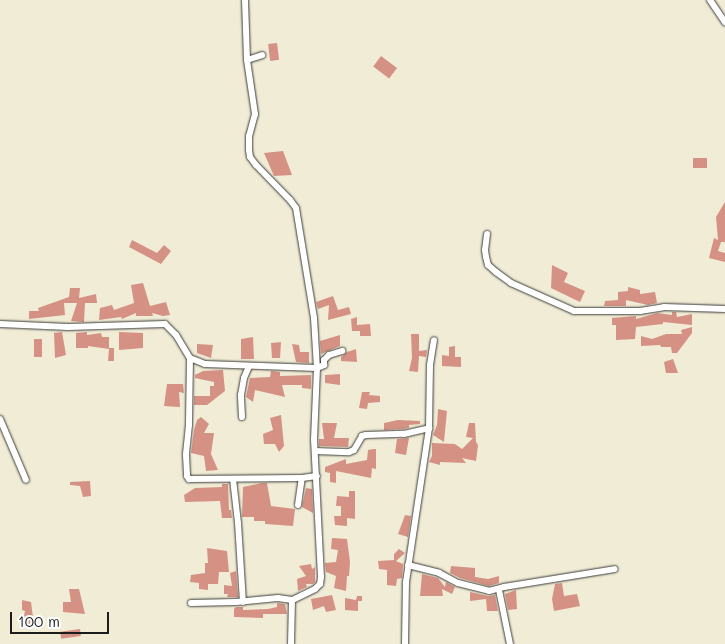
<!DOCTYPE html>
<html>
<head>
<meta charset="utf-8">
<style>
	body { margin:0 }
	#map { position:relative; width:725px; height:644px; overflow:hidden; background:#f0ecd6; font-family:Mali,sans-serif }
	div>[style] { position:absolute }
	.building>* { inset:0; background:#d59284; transform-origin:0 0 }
	.roads { filter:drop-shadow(0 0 1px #3c3b38) drop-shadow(0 0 1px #3c3b38) }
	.minor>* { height:6px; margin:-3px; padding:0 3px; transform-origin:3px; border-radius:3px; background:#fff }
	span { translate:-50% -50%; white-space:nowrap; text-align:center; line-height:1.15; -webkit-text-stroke:5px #fff; paint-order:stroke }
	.scale { position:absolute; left:10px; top:612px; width:99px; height:22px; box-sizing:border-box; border:2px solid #1c1c1c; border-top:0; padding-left:6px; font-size:15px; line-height:18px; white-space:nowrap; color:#1c1c1c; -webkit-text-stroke:4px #fff; paint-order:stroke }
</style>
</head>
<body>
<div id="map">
	<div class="building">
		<div style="left:277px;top:43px;width:17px;height:9px;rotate:83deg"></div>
		<div style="left:381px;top:56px;width:20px;height:13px;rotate:37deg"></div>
		<div style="clip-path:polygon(283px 151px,292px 175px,274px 176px,264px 153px)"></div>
		<div style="left:693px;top:158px;width:14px;height:10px"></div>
		<div style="clip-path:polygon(725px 202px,725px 242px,721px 242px,718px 251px,725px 253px,725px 262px,709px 258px,714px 238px,718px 240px,716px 217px)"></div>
		<div style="clip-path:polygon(132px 240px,157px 253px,164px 245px,171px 251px,161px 264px,129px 247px)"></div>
		<div style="clip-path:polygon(552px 265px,568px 273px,564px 282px,585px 291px,580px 302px,551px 288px)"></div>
		<div style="clip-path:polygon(143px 283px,150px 306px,166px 302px,170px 315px,163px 316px,152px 313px,153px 316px,136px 316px,136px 313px,122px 319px,121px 317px,99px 320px,100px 308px,112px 305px,114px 310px,134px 303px,131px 285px)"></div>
		<div style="clip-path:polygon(628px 287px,640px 290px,640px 294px,655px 292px,657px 303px,648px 305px,626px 300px,626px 306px,604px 306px,605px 301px,618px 300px,618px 292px,628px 291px)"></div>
		<div style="clip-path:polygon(70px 288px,80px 288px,79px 298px,96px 294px,97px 303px,85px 303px,84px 322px,71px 321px,77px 303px,64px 303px,65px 315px,29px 319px,29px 311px,39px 311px,38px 308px,69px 297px)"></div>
		<div style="clip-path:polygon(333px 296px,338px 310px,349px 307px,351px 314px,328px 320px,329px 305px,318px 309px,316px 302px)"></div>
		<div style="clip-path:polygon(672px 312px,676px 312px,677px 317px,692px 314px,692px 325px,663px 322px,663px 324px,636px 327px,635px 339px,616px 340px,616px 325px,612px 325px,612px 318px,636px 316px,636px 319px,657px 313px,672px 315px)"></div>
		<div style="clip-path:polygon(357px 317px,357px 325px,370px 324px,371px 336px,360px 336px,360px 331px,352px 331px,351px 319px)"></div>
		<div style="clip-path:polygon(692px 327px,692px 333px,677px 353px,672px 353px,671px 347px,661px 347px,660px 345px,641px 346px,641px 336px,652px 339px,666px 334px,682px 334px,681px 330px)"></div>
		<div style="clip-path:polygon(62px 332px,66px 355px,55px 358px,54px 333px)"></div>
		<div style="clip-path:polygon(87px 332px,87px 335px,101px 333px,102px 337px,109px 337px,109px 348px,114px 348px,114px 361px,108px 361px,109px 349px,88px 346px,88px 348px,76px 348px,76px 333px)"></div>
		<div style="clip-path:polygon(119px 332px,143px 333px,143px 348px,119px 350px)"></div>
		<div style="clip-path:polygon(411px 334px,419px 334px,419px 351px,427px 350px,426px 357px,419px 356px,418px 372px,409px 371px,412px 358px)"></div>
		<div style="clip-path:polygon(340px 335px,340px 346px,321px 354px,320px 341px)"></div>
		<div style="clip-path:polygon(253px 337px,254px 359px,241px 359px,241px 339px)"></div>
		<div style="left:34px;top:339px;width:8px;height:18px"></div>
		<div style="clip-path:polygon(281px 342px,280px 358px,272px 358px,271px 343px)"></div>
		<div style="clip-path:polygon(197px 344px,213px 345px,211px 358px,197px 353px)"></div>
		<div style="clip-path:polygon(292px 344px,299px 345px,300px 352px,309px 352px,309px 363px,296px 362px)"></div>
		<div style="clip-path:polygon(455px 346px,455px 357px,461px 357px,461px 367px,442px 366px,442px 355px,449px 356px,449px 347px)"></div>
		<div style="clip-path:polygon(356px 349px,357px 362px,341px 361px,341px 357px,347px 352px)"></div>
		<div style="clip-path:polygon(673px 359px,678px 373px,666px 373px,664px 362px)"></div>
		<div style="clip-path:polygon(223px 370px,225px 391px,207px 405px,194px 405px,194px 396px,210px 396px,210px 386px,214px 386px,214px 382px,195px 378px,195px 375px,203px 371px)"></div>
		<div style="clip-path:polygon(271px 371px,280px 372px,280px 376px,311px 375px,311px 389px,302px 388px,302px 385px,282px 385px,285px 397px,255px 390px,253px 402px,246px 397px,250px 378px,270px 377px)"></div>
		<div style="clip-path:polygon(340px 374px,340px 385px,325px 383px,325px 375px)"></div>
		<div style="clip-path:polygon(167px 384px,183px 384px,184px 393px,179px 392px,180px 407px,164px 406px)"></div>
		<div style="clip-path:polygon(362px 392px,370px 392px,369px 395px,380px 396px,380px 402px,368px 403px,367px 409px,359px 408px)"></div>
		<div style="clip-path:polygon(438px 409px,447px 411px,444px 442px,433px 435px,437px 425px)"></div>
		<div style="clip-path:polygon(281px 415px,284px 446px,279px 452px,275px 444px,264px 444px,263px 434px,273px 430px,270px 418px)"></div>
		<div style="clip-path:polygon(201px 417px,209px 424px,204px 433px,214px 433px,211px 454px,218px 470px,206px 471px,204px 456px,191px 453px,194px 430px,197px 420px)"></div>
		<div style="clip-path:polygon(398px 420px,420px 421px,420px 424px,409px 425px,409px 428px,403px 429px,384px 430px,384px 423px)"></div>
		<div style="clip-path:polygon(322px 423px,337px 423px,334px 438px,349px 438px,348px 447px,319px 446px,319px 439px,324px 439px)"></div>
		<div style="clip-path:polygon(469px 423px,475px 423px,476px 442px,478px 445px,476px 461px,462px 458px,466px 463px,440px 462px,440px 465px,429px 462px,432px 456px,432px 443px,455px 444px,462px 449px,473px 438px,466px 437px)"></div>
		<div style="clip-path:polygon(409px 438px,406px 455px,395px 453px,397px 439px)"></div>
		<div style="clip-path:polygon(373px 449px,376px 449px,376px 469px,372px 468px,371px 478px,336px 471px,336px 483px,330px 482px,330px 473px,325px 472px,325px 467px,346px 459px,346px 464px,367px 460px,368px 450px)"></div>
		<div style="clip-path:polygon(90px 481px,91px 496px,83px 497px,80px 486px,70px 485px,70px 482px)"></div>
		<div style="clip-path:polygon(262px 483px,267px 483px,271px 506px,295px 509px,293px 526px,265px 524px,265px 521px,254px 521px,254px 517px,242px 517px,243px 487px)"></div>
		<div style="clip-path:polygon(222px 484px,228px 484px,229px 510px,231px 510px,232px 518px,222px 518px,220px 501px,185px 502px,184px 495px,195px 488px,222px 487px)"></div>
		<div style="clip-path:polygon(306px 488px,312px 489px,313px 513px,302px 507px)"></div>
		<div style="clip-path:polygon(349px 491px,355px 491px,355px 519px,347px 518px,347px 526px,335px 525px,334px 516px,341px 516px,341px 506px,336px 506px,337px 496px,349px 497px)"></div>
		<div style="clip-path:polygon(405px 515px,411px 516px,408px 537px,398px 534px)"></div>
		<div style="clip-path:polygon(332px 538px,347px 539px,350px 562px,349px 576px,347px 576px,346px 591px,334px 588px,336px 576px,326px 572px,325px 563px,336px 562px,338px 550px,331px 549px)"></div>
		<div style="clip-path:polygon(207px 548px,227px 551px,229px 572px,219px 572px,218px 584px,208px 584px,208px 590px,199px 589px,199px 583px,190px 582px,191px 575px,205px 573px,205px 563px,208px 563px)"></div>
		<div style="clip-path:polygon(399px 549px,405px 553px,396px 561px,403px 564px,402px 578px,397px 579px,396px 586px,387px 585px,387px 570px,379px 569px,378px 561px,394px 560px,394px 554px)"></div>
		<div style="clip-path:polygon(311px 564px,312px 569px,315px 567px,315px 582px,313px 584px,306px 584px,307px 587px,298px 591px,297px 579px,306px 576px,299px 566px)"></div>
		<div style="clip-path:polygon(451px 566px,475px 568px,475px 577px,488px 579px,499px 576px,499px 583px,489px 586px,460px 578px,450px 573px)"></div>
		<div style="clip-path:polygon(236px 571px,238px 597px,227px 597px,228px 594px,224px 594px,224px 585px,232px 586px,230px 573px)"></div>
		<div style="clip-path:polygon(422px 574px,438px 578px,445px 587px,446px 582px,455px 587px,452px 594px,442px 589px,443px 596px,420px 596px)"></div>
		<div style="clip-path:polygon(562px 583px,564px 596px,577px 594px,580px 606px,554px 611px,552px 599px,555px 584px)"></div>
		<div style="clip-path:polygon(69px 589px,79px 589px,85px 614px,63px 612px,63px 602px,71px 602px)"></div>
		<div style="clip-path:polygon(516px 590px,517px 609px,508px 610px,505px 594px)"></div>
		<div style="clip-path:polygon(470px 592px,488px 596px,495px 595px,498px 611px,487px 611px,486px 599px,470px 601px)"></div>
		<div style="clip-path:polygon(332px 595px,336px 610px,326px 612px,324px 606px,313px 610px,311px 599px)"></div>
		<div style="clip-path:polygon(357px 596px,362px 596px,362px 601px,358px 601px,358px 611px,345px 610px,345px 598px,356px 600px)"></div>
		<div style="clip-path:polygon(22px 600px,31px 602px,34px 626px,22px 625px,25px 611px,22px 610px)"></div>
		<div style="clip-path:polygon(277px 603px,285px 604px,287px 614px,263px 614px,263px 618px,234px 617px,234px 609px,236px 607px,243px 607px,243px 610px,268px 609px,277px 607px)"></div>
		<div style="left:80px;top:629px;width:7px;height:20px;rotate:82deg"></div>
	</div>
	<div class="roads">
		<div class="minor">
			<div style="left:245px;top:0;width:60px;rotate:88.1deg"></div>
			<div style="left:247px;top:60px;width:55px;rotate:81.6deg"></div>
			<div style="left:255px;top:114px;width:23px;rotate:105deg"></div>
			<div style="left:249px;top:136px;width:14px;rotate:90deg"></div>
			<div style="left:249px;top:150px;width:7px;rotate:82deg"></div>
			<div style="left:250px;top:157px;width:10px;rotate:53deg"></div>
			<div style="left:256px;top:165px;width:49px;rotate:45.8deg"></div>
			<div style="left:290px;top:200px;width:10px;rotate:53deg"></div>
			<div style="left:296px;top:208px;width:111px;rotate:80.7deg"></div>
			<div style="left:314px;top:318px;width:50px;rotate:86.6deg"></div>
			<div style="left:317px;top:368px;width:71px;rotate:92.4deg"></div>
			<div style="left:314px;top:439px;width:138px;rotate:87.1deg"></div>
			<div style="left:321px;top:577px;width:7px;rotate:98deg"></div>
			<div style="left:320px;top:584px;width:7px;rotate:135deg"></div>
			<div style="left:315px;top:589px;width:25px;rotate:154deg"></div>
			<div style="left:292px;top:600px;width:44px;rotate:91.3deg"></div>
			<div style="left:710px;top:0;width:27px;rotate:56deg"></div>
			<div style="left:247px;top:60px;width:16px;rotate:-18deg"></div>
			<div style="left:487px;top:234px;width:16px;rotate:97deg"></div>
			<div style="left:485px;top:250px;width:7px;rotate:82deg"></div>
			<div style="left:486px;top:257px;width:8px;rotate:76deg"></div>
			<div style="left:488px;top:265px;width:11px;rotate:41deg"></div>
			<div style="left:496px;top:272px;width:19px;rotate:36deg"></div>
			<div style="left:511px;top:283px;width:69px;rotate:24deg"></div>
			<div style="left:574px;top:311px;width:66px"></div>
			<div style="left:640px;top:311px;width:24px;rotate:-9deg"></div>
			<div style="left:664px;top:307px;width:61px;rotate:1.9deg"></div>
			<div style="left:0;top:324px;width:68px;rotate:2.5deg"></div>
			<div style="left:68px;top:327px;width:97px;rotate:-1.8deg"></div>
			<div style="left:165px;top:324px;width:16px;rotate:45deg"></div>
			<div style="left:176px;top:335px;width:27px;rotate:59deg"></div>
			<div style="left:190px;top:358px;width:16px;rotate:22deg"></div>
			<div style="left:205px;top:364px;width:112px;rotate:2deg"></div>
			<div style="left:317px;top:368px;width:8px;rotate:-23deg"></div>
			<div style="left:324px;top:365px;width:5px;rotate:-90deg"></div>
			<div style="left:324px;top:360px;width:7px;rotate:-45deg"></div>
			<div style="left:329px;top:355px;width:14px;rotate:-17deg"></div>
			<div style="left:190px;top:358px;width:67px;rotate:90.9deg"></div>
			<div style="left:189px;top:425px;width:30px;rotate:96deg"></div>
			<div style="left:186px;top:455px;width:21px;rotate:87deg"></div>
			<div style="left:187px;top:476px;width:4px;rotate:56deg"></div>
			<div style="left:189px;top:479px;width:113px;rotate:-0.5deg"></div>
			<div style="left:302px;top:478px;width:15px;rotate:-8deg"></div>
			<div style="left:242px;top:417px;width:22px;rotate:-93deg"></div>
			<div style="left:241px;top:395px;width:17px;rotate:-80deg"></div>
			<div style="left:244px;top:378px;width:13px;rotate:-67deg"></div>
			<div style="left:0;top:419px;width:66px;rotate:66.9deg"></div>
			<div style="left:315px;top:451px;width:34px;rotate:2deg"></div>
			<div style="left:349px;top:452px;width:5px;rotate:-22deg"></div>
			<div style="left:354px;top:450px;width:16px;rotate:-60deg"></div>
			<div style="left:362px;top:436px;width:4px;rotate:-14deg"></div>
			<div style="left:366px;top:435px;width:38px;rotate:-2deg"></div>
			<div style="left:404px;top:434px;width:26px;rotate:-13deg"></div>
			<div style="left:429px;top:428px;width:63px;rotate:-89.1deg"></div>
			<div style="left:430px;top:365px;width:25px;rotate:-81deg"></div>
			<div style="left:233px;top:479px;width:44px;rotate:83.5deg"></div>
			<div style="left:238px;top:523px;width:79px;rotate:86.4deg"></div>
			<div style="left:298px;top:505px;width:27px;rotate:-82deg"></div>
			<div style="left:408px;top:565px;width:32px;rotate:14deg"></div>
			<div style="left:439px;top:573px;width:21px;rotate:28deg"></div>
			<div style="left:458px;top:583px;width:32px;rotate:14deg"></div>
			<div style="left:489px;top:591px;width:16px;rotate:-15deg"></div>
			<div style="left:504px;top:587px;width:112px;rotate:-9.2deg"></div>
			<div style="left:499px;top:590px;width:55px;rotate:78.5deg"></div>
			<div style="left:191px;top:603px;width:45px;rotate:-1.3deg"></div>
			<div style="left:236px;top:602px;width:42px;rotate:-5.4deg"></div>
			<div style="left:278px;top:598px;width:14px;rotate:8deg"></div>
			<div style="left:405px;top:644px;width:62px;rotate:-89.1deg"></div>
			<div style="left:406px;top:582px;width:156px;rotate:-81.5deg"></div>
		</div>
	</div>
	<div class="scale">100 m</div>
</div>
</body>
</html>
